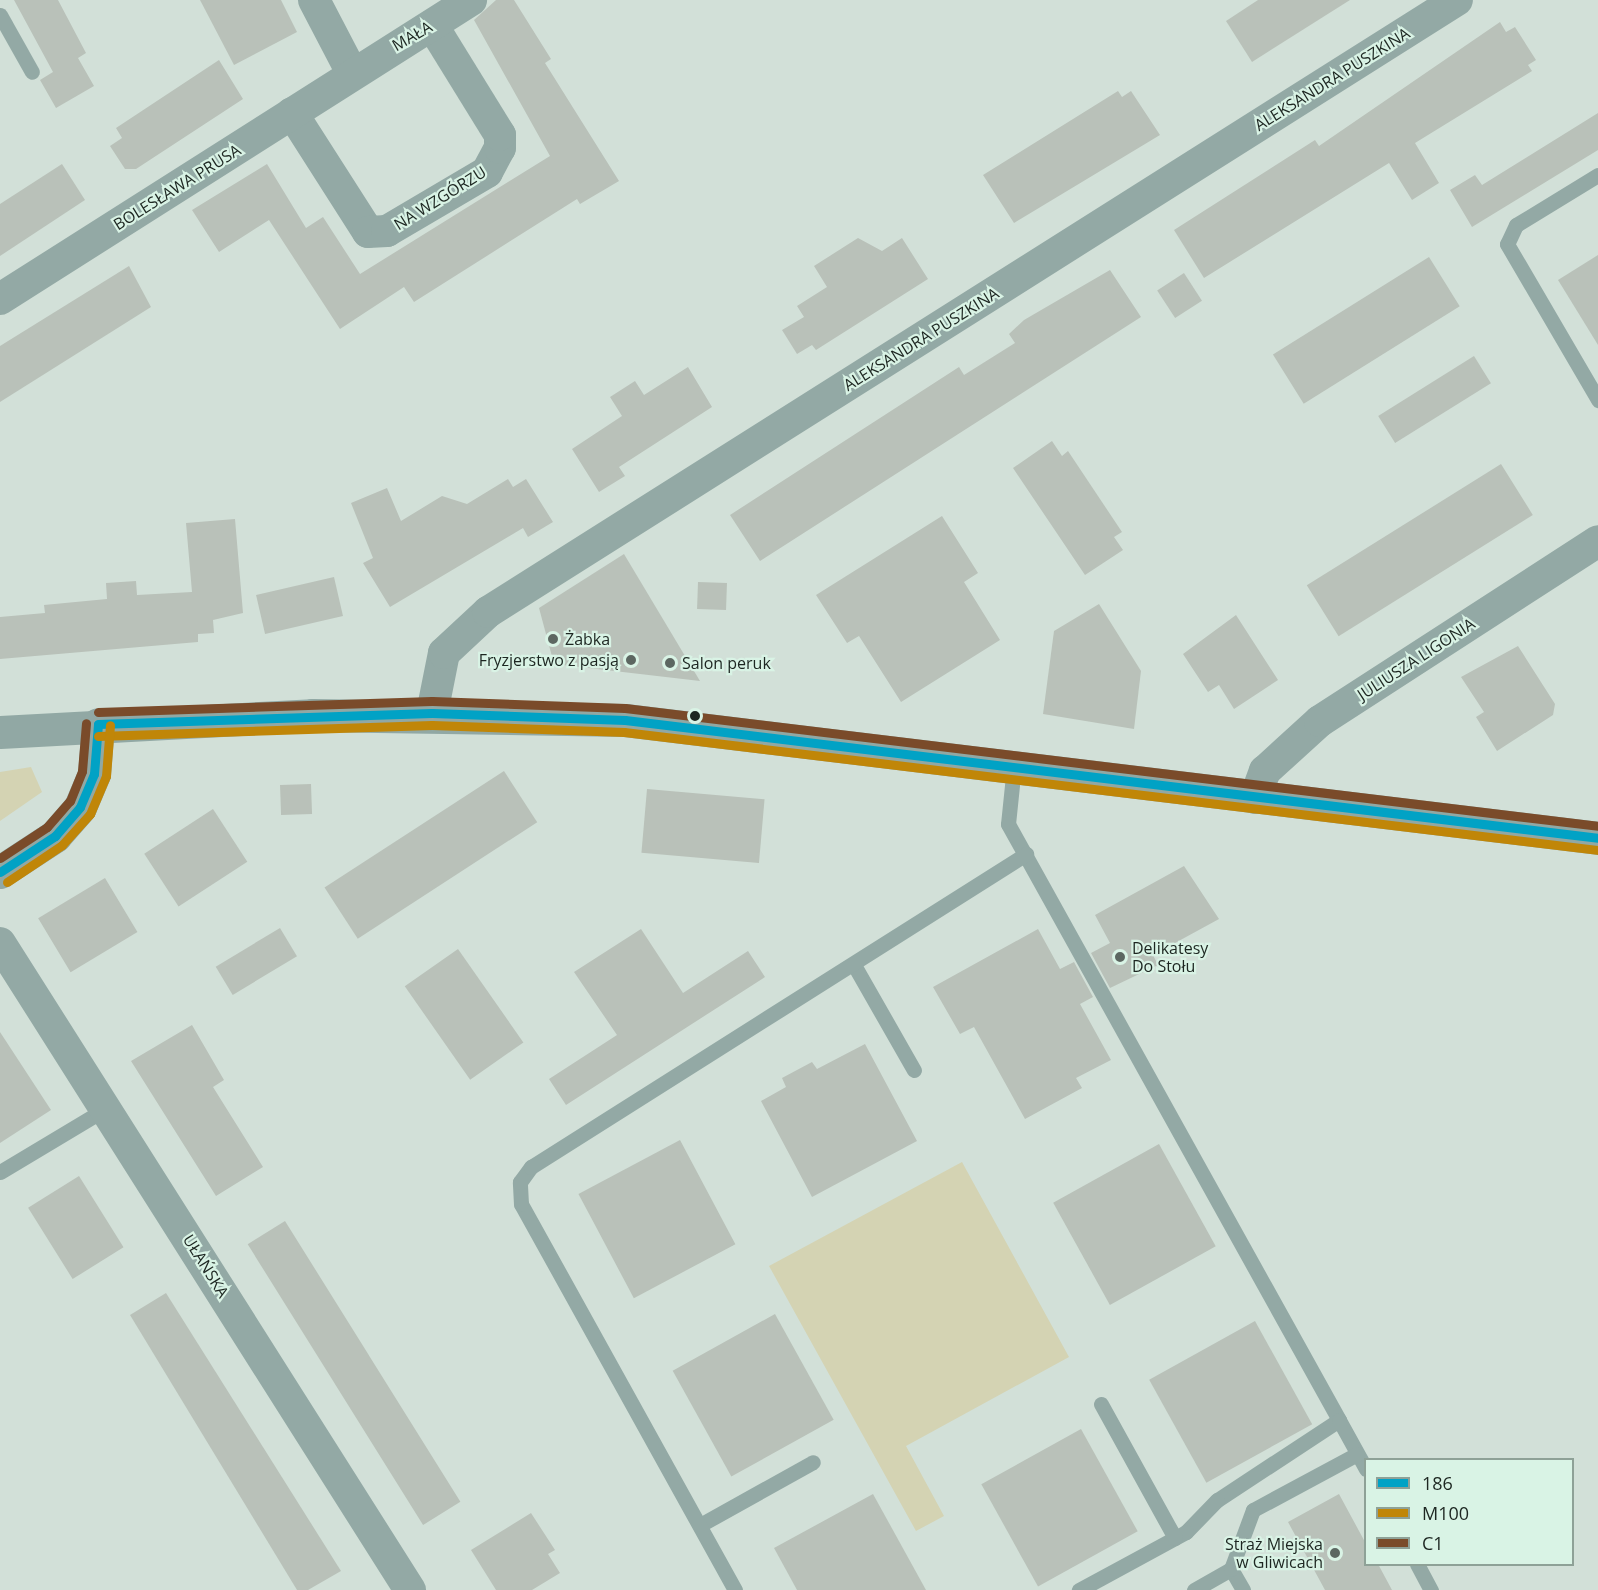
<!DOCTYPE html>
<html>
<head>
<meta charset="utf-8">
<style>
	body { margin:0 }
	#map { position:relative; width:1598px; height:1590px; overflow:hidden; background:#d2e0d8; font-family:"Open Sans",sans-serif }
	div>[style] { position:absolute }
	.green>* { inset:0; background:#d4d3b3 }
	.building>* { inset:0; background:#b9c1b9; transform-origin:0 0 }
	.lane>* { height:15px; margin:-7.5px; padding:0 7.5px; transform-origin:7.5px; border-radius:7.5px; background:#93a9a5 }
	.street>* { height:32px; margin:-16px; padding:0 16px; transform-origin:16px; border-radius:16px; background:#93a9a5 }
	.secondary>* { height:33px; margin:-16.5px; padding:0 16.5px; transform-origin:16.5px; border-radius:16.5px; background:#91a8a4 }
	.bus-1>* { height:9px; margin:-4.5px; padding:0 4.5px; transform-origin:4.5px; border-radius:4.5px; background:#01a2c5 }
	.bus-2>* { height:9px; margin:-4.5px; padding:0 4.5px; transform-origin:4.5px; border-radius:4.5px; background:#c08608 }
	.bus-3>* { height:9px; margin:-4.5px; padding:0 4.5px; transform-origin:4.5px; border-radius:4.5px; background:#7a4b2a }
	.dots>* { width:16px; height:16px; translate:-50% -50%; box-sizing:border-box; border:3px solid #d9f3e5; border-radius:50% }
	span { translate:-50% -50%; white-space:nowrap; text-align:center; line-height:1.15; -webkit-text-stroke:4.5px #d9f3e5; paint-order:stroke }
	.street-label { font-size:16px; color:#1d2621 }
	.poi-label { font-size:16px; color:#1d2621 }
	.left { translate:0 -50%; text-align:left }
	.right { translate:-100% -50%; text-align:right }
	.legend { position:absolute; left:1364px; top:1458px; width:210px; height:108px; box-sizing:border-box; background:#d9f3e5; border:2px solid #8ea197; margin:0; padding:8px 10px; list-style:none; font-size:18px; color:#1d2621 }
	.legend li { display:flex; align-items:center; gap:12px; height:30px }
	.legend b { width:30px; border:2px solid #8ea197 }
</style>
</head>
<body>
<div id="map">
	<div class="green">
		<div style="clip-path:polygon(31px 767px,42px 792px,0 821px,0 772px)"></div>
		<div style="clip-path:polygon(962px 1162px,1069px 1357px,906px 1446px,944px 1516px,916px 1531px,769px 1266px)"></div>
	</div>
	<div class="building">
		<div style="clip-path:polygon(14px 0,58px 0,86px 53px,78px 58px,94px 86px,56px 108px,40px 80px,53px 72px)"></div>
		<div style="clip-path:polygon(200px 0,281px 0,297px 32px,234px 65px)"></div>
		<div style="clip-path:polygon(496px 0,514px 0,551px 59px,545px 63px,619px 181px,580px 204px,577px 199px,414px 302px,404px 287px,340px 329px,269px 220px,219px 252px,192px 210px,267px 164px,306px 228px,323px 217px,360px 274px,550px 156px,474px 20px)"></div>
		<div style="clip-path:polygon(1258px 0,1350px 0,1252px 62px,1226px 21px)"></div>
		<div style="clip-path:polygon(1500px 22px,1506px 32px,1515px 27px,1536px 60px,1528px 65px,1532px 71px,1415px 143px,1439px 183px,1412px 200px,1389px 163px,1204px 278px,1174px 230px,1315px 140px,1319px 146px)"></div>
		<div style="clip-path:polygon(219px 60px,243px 99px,136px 169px,125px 169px,110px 146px,122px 138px,116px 128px)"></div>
		<div style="clip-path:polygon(1118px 91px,1122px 97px,1131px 91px,1160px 135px,1014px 223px,983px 175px)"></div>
		<div style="clip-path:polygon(1598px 113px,1598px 150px,1472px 227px,1450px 190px,1475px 175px,1482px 185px)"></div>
		<div style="clip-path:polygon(62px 164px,85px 200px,0 256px,0 204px)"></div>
		<div style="clip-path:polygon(858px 238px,882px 251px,902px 238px,928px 279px,816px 350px,812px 345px,797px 354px,782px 330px,804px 317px,797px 306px,827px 287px,814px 266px)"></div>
		<div style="clip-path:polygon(1598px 255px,1598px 345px,1558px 280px)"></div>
		<div style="left:1429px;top:257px;width:58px;height:184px;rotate:58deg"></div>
		<div style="clip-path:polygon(129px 266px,151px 307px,0 402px,0 346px)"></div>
		<div style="clip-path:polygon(1110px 270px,1141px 317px,760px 561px,730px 515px,959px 367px,964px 375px,1015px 343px,1009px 334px,1024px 320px)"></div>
		<div style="left:1184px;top:273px;width:33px;height:32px;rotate:57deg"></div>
		<div style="left:1474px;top:356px;width:32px;height:113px;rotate:58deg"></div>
		<div style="clip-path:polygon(688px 367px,712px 407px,619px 467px,625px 476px,599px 492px,572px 449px,622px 416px,610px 397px,635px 381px,644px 395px)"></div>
		<div style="clip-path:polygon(1052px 441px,1062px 456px,1068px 451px,1122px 532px,1114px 537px,1123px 550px,1085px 575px,1013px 468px)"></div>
		<div style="left:1501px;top:464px;width:60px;height:229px;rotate:58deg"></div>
		<div style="clip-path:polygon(508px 479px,513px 487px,526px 479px,553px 522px,528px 537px,523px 528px,390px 607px,363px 563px,373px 558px,351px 503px,387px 488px,401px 521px,442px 496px,467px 504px)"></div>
		<div style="clip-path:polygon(942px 516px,978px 573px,964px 582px,1000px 640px,901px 702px,859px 636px,847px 643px,816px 595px)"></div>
		<div style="clip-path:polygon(235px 519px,243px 613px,213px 620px,214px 633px,198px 634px,198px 642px,0 659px,0 617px,45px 613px,44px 605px,107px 599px,106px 583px,136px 581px,137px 595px,192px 592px,186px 523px)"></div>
		<div style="clip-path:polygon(624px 554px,700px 681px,554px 664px,539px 608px)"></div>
		<div style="left:334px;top:577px;width:40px;height:80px;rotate:77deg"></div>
		<div style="left:698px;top:582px;width:29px;height:27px;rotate:2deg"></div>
		<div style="clip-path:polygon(1099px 604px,1141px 671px,1134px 729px,1043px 714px,1054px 631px)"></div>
		<div style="clip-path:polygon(1236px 615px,1278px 680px,1234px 709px,1219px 685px,1208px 692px,1183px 654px)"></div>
		<div style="clip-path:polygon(1518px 646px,1555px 704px,1553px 715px,1497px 751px,1476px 717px,1484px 712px,1461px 677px)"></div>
		<div style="left:504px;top:771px;width:61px;height:214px;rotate:57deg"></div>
		<div style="left:311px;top:784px;width:30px;height:31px;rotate:88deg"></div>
		<div style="left:647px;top:789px;width:118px;height:64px;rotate:5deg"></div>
		<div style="left:213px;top:809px;width:63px;height:82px;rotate:57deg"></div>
		<div style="clip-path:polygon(1184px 866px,1219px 919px,1153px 955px,1158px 965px,1110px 988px,1091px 953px,1110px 943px,1095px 915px)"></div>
		<div style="left:105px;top:878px;width:63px;height:78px;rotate:59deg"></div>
		<div style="left:280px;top:928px;width:33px;height:75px;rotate:59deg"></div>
		<div style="clip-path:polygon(641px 929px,683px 993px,748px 951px,765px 977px,566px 1105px,549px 1079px,617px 1035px,574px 972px)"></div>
		<div style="clip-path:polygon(1038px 929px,1060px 969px,1074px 962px,1093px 997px,1080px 1004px,1111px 1060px,1076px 1078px,1082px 1088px,1025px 1119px,974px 1027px,960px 1034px,933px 987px)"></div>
		<div style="left:458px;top:949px;width:114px;height:65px;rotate:55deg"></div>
		<div style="clip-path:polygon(192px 1025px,224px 1080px,213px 1087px,263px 1167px,216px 1196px,131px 1061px)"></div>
		<div style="clip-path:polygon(0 1032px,51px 1110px,0 1143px)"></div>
		<div style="clip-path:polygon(865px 1044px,917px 1141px,812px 1197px,761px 1101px,786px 1087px,782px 1078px,812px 1062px,817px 1069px)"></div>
		<div style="left:680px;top:1140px;width:118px;height:115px;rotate:62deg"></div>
		<div style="left:1159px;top:1144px;width:117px;height:121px;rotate:61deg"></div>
		<div style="left:79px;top:1176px;width:84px;height:60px;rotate:58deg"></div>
		<div style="left:285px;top:1221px;width:331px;height:44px;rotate:58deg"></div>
		<div style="clip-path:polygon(166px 1293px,341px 1571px,308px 1590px,297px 1590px,130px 1315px)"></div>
		<div style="left:775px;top:1314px;width:121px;height:117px;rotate:61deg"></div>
		<div style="left:1255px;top:1321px;width:118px;height:121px;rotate:61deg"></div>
		<div style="left:1081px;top:1429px;width:117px;height:114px;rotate:61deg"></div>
		<div style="clip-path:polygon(873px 1494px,926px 1590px,797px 1590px,774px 1548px)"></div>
		<div style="clip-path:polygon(1339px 1494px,1365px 1542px,1365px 1564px,1378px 1564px,1392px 1590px,1325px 1590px,1288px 1522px)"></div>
		<div style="clip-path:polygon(531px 1513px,555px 1550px,548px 1554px,560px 1573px,532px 1590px,496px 1590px,471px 1550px)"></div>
	</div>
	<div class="lane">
		<div style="left:0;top:15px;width:65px;rotate:60.7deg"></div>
		<div style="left:1598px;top:175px;width:96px;rotate:148.6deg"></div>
		<div style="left:1516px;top:225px;width:21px;rotate:115deg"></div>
		<div style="left:1507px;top:244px;width:181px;rotate:59.7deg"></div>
		<div style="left:1014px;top:766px;width:58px;rotate:95.9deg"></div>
		<div style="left:1008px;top:824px;width:682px;rotate:60.95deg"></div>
		<div style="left:1339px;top:1420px;width:146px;rotate:146.7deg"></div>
		<div style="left:1217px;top:1500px;width:45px;rotate:134.1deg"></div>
		<div style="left:1186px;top:1532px;width:122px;rotate:151.5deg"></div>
		<div style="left:854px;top:965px;width:121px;rotate:60.3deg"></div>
		<div style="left:0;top:1172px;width:125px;rotate:-30.9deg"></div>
		<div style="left:1101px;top:1404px;width:153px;rotate:61.1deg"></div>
		<div style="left:1339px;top:1420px;width:56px;rotate:61.1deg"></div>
		<div style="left:700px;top:1525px;width:129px;rotate:-29.1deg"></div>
		<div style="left:1417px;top:1564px;width:30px;rotate:62deg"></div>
		<div style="left:1231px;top:1569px;width:24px;rotate:60deg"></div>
		<div style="left:735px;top:1590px;width:441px;rotate:-119deg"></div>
		<div style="left:521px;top:1204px;width:22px;rotate:-93deg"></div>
		<div style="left:520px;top:1182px;width:19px;rotate:-54deg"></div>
		<div style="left:531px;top:1167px;width:586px;rotate:-32.31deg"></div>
		<div style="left:1194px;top:1590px;width:43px;rotate:-29.6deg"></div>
		<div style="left:1231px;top:1569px;width:63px;rotate:-69.6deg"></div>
		<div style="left:1253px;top:1510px;width:118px;rotate:-28.3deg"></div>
	</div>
	<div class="street">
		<div style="left:314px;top:0;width:80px;rotate:62.5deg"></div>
		<div style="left:292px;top:113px;width:141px;rotate:57.4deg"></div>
		<div style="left:368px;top:232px;width:19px;rotate:-3deg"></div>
		<div style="left:387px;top:231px;width:116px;rotate:-30.5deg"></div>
		<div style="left:487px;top:172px;width:27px;rotate:-62deg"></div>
		<div style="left:500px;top:148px;width:13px;rotate:-90deg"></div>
		<div style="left:500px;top:135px;width:129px;rotate:-121.7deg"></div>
		<div style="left:0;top:299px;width:558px;rotate:-32.41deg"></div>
		<div style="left:432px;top:713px;width:61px;rotate:-78.7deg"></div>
		<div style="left:444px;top:653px;width:60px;rotate:-43deg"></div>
		<div style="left:488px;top:612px;width:1146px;rotate:-32.28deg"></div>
		<div style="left:1255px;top:798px;width:29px;rotate:-70deg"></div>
		<div style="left:1265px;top:771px;width:74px;rotate:-42.3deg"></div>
		<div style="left:1320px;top:721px;width:331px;rotate:-32.9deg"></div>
		<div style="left:0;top:943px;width:766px;rotate:57.64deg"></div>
	</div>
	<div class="secondary">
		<div style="left:0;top:732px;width:312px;rotate:-3.1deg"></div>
		<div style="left:312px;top:715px;width:313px;rotate:0.9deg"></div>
		<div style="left:625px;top:720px;width:980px;rotate:6.91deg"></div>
		<div style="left:0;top:872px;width:66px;rotate:-33.2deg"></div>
		<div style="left:55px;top:836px;width:38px;rotate:-49deg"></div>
		<div style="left:80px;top:807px;width:36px;rotate:-67deg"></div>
		<div style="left:94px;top:774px;width:50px;rotate:-85.4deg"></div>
	</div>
	<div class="bus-1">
		<div style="left:98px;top:724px;width:334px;rotate:-1.9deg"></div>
		<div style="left:432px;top:713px;width:193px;rotate:2.1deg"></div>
		<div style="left:625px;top:720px;width:980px;rotate:6.91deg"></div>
		<div style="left:0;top:872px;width:66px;rotate:-33.2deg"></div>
		<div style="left:55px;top:836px;width:38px;rotate:-49deg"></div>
		<div style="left:80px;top:807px;width:36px;rotate:-67deg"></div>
		<div style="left:94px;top:774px;width:50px;rotate:-85.4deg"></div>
	</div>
	<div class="bus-2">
		<div style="left:98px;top:736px;width:334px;rotate:-1.9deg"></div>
		<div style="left:432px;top:725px;width:192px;rotate:2.1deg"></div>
		<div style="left:624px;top:732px;width:980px;rotate:6.91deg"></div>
		<div style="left:7px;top:882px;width:66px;rotate:-33.9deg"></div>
		<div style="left:62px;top:845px;width:42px;rotate:-47.9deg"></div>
		<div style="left:90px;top:814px;width:41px;rotate:-67.2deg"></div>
		<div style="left:106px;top:776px;width:51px;rotate:-85.5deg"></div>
	</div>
	<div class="bus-3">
		<div style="left:98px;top:712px;width:334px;rotate:-1.9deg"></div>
		<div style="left:432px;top:701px;width:193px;rotate:2.1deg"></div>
		<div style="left:625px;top:708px;width:980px;rotate:6.91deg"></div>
		<div style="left:0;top:858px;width:56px;rotate:-33.4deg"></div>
		<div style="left:47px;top:827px;width:35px;rotate:-49deg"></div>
		<div style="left:70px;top:801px;width:32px;rotate:-68deg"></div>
		<div style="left:82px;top:771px;width:48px;rotate:-85.2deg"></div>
	</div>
	<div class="dots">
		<div style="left:553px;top:639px;background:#5c6761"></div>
		<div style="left:631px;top:660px;background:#5c6761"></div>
		<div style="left:670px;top:663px;background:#5c6761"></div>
		<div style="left:695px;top:716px;background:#1d2621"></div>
		<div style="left:1120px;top:957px;background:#5c6761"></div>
		<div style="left:1335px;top:1553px;background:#5c6761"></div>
	</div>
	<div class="street-label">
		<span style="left:412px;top:36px;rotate:-30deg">MAŁA</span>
		<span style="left:1332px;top:79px;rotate:-32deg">ALEKSANDRA PUSZKINA</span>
		<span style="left:177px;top:187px;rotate:-32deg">BOLESŁAWA PRUSA</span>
		<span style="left:440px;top:198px;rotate:-32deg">NA WZGÓRZU</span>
		<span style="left:921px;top:339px;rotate:-32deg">ALEKSANDRA PUSZKINA</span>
		<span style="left:1416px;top:659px;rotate:-33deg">JULIUSZA LIGONIA</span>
		<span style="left:206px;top:1266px;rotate:58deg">UŁAŃSKA</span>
	</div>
	<div class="poi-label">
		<span class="left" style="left:565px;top:639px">Żabka</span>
		<span class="right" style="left:619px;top:660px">Fryzjerstwo z pasją</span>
		<span class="left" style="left:682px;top:663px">Salon peruk</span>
		<span class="left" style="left:1132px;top:957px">Delikatesy<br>Do Stołu</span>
		<span class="right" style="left:1323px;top:1553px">Straż Miejska<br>w Gliwicach</span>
	</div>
	<ul class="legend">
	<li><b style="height:8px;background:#01a2c5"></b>186</li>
	<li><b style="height:8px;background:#c08608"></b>M100</li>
	<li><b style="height:8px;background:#7a4b2a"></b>C1</li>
	</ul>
</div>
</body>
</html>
